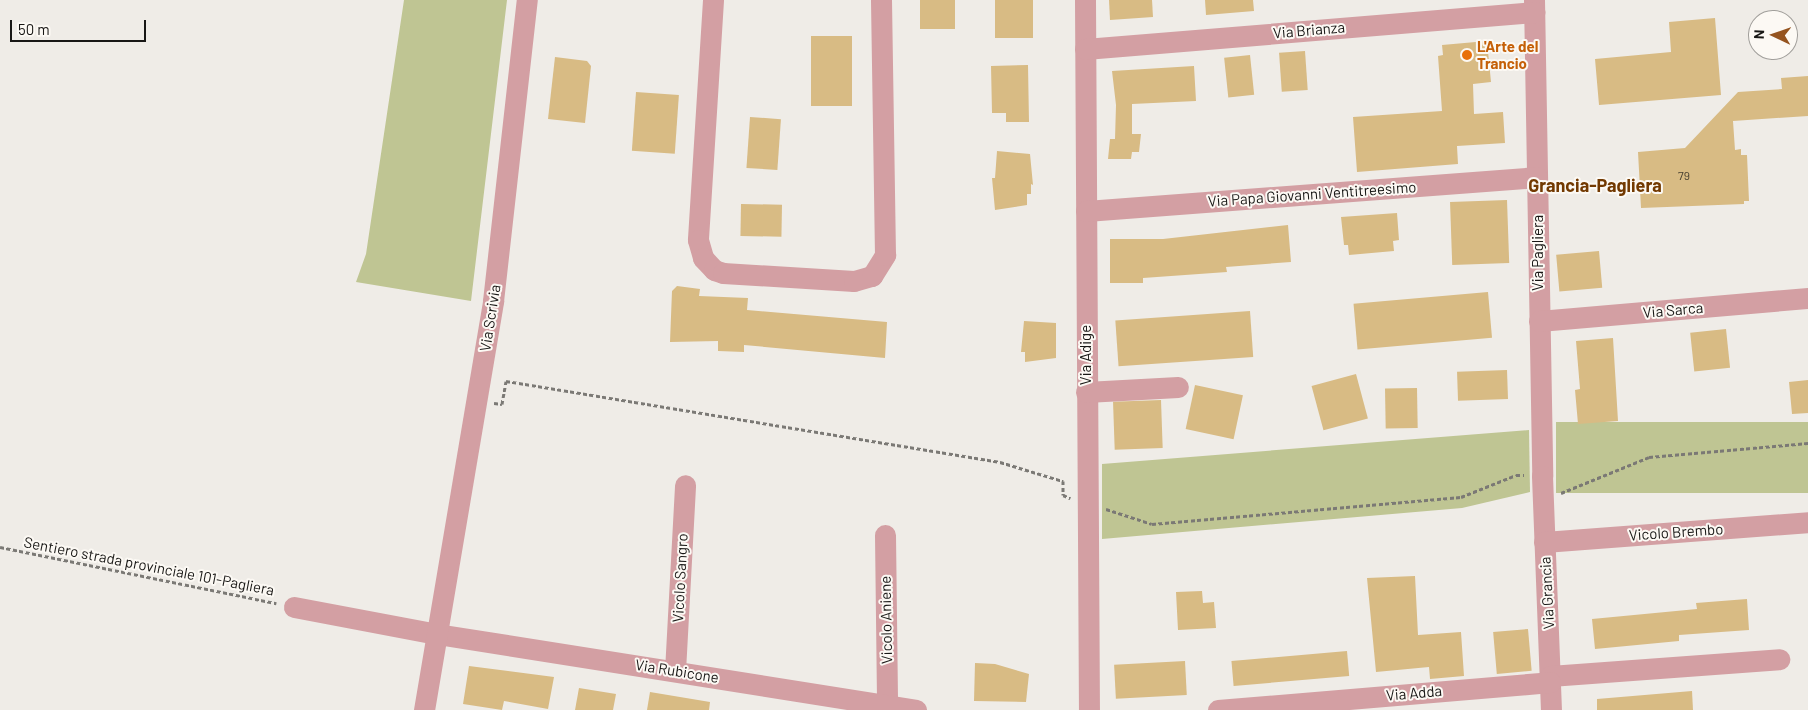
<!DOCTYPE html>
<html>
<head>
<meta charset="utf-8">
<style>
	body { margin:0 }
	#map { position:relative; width:1808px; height:710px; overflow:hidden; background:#efece7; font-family:Barlow,sans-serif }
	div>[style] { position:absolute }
	.green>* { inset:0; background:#bfc593; transform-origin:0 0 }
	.building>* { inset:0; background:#d8bb84; transform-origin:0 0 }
	.path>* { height:3px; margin-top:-1.5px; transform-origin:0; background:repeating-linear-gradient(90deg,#7b7975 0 4px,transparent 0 6.5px) }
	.minor>* { height:21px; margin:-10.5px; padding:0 10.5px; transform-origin:10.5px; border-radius:10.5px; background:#d39fa3 }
	.dots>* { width:14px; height:14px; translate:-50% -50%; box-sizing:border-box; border:2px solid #fcf9f4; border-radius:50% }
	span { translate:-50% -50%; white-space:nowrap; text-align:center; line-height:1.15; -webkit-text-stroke:4px #fcf9f4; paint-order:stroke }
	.number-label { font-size:12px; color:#484031 }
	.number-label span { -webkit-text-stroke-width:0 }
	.street-label { font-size:15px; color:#181715 }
	.food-label { font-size:15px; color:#c56008; font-weight:700 }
	.left { translate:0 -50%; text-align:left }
	.quarter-label { font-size:18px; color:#723901; font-weight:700 }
	.north { position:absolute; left:1748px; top:10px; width:50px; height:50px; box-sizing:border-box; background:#fcf9f4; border:1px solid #a19f9b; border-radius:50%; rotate:273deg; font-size:14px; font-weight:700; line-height:20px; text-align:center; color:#181715 }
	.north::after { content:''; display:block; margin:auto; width:18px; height:22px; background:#95541f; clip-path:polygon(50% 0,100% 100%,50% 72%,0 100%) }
	.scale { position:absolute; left:10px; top:20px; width:136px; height:22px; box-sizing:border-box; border:2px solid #181715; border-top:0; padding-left:6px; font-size:15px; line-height:18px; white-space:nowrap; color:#181715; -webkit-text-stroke:4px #fcf9f4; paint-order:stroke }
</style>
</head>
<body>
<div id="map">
	<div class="green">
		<div style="clip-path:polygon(404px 0,507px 0,471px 301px,356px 282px,366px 254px)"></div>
		<div style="left:1808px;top:422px;width:71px;height:252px;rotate:90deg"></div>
		<div style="clip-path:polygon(1529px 430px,1530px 492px,1462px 508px,1102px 539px,1102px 464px)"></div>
	</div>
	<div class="building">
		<div style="left:920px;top:0;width:35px;height:29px"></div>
		<div style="left:995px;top:0;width:38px;height:38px"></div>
		<div style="clip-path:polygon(1109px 0,1152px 0,1153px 17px,1110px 20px)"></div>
		<div style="clip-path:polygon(1205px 0,1253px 0,1254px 11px,1206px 15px)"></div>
		<div style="clip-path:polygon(1715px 18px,1721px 95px,1599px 105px,1595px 59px,1671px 52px,1669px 22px)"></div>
		<div style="left:811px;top:36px;width:41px;height:70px"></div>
		<div style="clip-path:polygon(1487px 41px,1491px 82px,1473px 84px,1474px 114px,1503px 112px,1505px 143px,1457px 146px,1458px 164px,1357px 172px,1353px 117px,1442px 111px,1438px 56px,1443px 55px,1442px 45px)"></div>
		<div style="left:1305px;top:51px;width:39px;height:26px;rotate:86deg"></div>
		<div style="left:1250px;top:55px;width:40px;height:26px;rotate:84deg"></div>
		<div style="clip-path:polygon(555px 57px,587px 61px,591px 66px,585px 123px,548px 119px)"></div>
		<div style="clip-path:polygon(1028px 65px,1029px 122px,1006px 122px,1006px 113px,992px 113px,991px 66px)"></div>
		<div style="clip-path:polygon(1194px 66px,1196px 101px,1132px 104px,1132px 134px,1141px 134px,1139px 152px,1132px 152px,1131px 159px,1108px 159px,1110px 139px,1115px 139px,1116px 105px,1112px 71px)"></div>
		<div style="clip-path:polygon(1808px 76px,1808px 116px,1733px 121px,1735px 150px,1741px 149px,1741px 155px,1747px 155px,1749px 201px,1744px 201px,1744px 204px,1641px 208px,1638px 152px,1685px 148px,1738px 92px,1782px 89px,1781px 78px)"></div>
		<div style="left:636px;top:92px;width:43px;height:59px;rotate:4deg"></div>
		<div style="left:750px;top:117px;width:31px;height:51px;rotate:4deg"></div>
		<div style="clip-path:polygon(997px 151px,1030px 154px,1033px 185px,1031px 184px,1031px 194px,1027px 194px,1027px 205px,995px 210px,992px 178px,995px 178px)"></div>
		<div style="left:1507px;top:200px;width:63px;height:57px;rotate:88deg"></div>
		<div style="left:741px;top:204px;width:41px;height:32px;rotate:1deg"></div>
		<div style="clip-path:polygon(1397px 213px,1399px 240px,1393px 241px,1394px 251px,1349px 255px,1348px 245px,1344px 245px,1341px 217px)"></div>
		<div style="clip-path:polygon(1288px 225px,1291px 262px,1226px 267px,1227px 272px,1143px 278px,1143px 283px,1110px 283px,1110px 239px,1163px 239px)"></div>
		<div style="left:1599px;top:251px;width:37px;height:43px;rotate:85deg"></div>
		<div style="clip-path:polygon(677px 286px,700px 289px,699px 296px,748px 298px,747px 310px,887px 322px,885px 358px,744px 345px,744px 352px,718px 351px,718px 341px,670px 342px,672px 291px)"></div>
		<div style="left:1488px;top:292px;width:46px;height:135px;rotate:85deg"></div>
		<div style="left:1250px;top:311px;width:46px;height:135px;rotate:86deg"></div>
		<div style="clip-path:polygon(1024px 321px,1056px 323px,1056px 358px,1025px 362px,1025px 352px,1021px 352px)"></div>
		<div style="left:1726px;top:329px;width:39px;height:36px;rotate:84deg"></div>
		<div style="clip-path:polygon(1613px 338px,1618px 421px,1578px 424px,1575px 390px,1580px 389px,1576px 341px)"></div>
		<div style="left:1507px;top:370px;width:29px;height:50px;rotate:88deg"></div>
		<div style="left:1356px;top:374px;width:46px;height:46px;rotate:75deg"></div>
		<div style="clip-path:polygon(1808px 380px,1808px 413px,1792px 414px,1789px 382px)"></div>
		<div style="left:1195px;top:385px;width:49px;height:45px;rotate:12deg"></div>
		<div style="left:1417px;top:388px;width:40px;height:32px;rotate:89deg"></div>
		<div style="left:1161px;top:400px;width:48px;height:48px;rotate:88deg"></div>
		<div style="clip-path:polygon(1415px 576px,1418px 635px,1461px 632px,1464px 676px,1430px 679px,1429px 667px,1376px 672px,1367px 578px)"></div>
		<div style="clip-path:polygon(1202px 591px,1203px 603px,1214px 602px,1216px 628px,1178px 630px,1176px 592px)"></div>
		<div style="clip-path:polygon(1747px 599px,1749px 630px,1679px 635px,1679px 641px,1595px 649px,1592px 619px,1697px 609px,1696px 603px)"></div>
		<div style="left:1528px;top:629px;width:42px;height:35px;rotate:85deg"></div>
		<div style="left:1347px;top:651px;width:25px;height:116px;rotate:85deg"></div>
		<div style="left:1185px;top:661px;width:34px;height:71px;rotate:87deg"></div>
		<div style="clip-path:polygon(975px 663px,995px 664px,1029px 674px,1026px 702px,974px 701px)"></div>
		<div style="clip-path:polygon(469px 666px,554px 677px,548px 709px,504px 701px,502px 710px,463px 704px)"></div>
		<div style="clip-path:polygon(579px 688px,616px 694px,613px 710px,575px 710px)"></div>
		<div style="clip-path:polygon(1692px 691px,1693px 710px,1597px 710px,1597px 699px)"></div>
		<div style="clip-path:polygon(650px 692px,710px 702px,709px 710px,647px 710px)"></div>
	</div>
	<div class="path">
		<div style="left:494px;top:403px;width:8px;rotate:7deg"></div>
		<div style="left:502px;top:404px;width:23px;rotate:-80deg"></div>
		<div style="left:506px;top:381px;width:501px;rotate:9.31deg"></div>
		<div style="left:1000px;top:462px;width:66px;rotate:16.8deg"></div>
		<div style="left:1063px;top:481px;width:14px;rotate:90deg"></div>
		<div style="left:1063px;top:495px;width:8px;rotate:23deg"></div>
		<div style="left:1561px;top:493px;width:95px;rotate:-22.2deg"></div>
		<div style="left:1649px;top:457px;width:160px;rotate:-5deg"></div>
		<div style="left:1106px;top:509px;width:48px;rotate:18.1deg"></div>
		<div style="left:1152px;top:524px;width:310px;rotate:-5deg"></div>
		<div style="left:1461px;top:497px;width:59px;rotate:-21.8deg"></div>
		<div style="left:1516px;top:475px;width:8px"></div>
		<div style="left:0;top:547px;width:282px;rotate:11.5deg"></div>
	</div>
	<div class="minor">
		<div style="left:713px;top:0;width:240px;rotate:93.6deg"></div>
		<div style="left:698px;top:240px;width:19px;rotate:74deg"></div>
		<div style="left:703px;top:258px;width:16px;rotate:47deg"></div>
		<div style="left:714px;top:270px;width:9px;rotate:18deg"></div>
		<div style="left:723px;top:273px;width:131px;rotate:3.5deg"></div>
		<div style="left:854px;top:281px;width:19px;rotate:-16deg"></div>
		<div style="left:872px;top:276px;width:25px;rotate:-58deg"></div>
		<div style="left:885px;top:255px;width:255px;rotate:-90.9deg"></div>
		<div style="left:1085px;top:0;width:710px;rotate:89.68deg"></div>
		<div style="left:1534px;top:0;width:476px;rotate:89deg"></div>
		<div style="left:1542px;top:476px;width:234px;rotate:87.8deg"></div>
		<div style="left:1085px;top:49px;width:451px;rotate:-4.7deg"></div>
		<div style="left:1086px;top:211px;width:452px;rotate:-4.3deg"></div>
		<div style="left:1539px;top:321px;width:270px;rotate:-4.9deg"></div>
		<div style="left:1086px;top:392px;width:92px;rotate:-3.1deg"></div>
		<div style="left:885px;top:535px;width:170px;rotate:89.3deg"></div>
		<div style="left:1544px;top:542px;width:265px;rotate:-4.3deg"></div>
		<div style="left:294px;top:607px;width:146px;rotate:10.7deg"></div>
		<div style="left:437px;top:634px;width:485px;rotate:9deg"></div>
		<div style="left:675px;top:671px;width:186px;rotate:-86.9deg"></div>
		<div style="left:1550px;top:676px;width:230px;rotate:-4.2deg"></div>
		<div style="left:424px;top:710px;width:415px;rotate:-80.4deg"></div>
		<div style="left:493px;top:301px;width:303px;rotate:-83.6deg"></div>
		<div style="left:1218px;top:710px;width:333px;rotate:-4.8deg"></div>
	</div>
	<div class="dots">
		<div style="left:1467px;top:55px;background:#e8710a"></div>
	</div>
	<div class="number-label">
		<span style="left:1684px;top:176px">79</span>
	</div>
	<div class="street-label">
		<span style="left:1309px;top:30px;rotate:-5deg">Via Brianza</span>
		<span style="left:1312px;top:194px;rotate:-4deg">Via Papa Giovanni Ventitreesimo</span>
		<span style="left:1538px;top:253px;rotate:-90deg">Via Pagliera</span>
		<span style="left:1673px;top:310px;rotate:-5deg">Via Sarca</span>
		<span style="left:490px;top:318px;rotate:-81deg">Via Scrivia</span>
		<span style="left:1086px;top:355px;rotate:-90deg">Via Adige</span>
		<span style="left:1676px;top:532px;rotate:-4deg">Vicolo Brembo</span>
		<span style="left:149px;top:566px;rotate:11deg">Sentiero strada provinciale 101-Pagliera</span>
		<span style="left:680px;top:578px;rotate:-87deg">Vicolo Sangro</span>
		<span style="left:1547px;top:593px;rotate:-93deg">Via Grancia</span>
		<span style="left:886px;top:620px;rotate:-91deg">Vicolo Aniene</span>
		<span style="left:677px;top:671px;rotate:9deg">Via Rubicone</span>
		<span style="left:1414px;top:693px;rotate:-5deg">Via Adda</span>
	</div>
	<div class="food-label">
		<span class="left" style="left:1477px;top:55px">L'Arte del<br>Trancio</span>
	</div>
	<div class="quarter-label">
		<span style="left:1595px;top:185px">Grancia-Pagliera</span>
	</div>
	<div class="north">N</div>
	<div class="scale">50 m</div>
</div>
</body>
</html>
